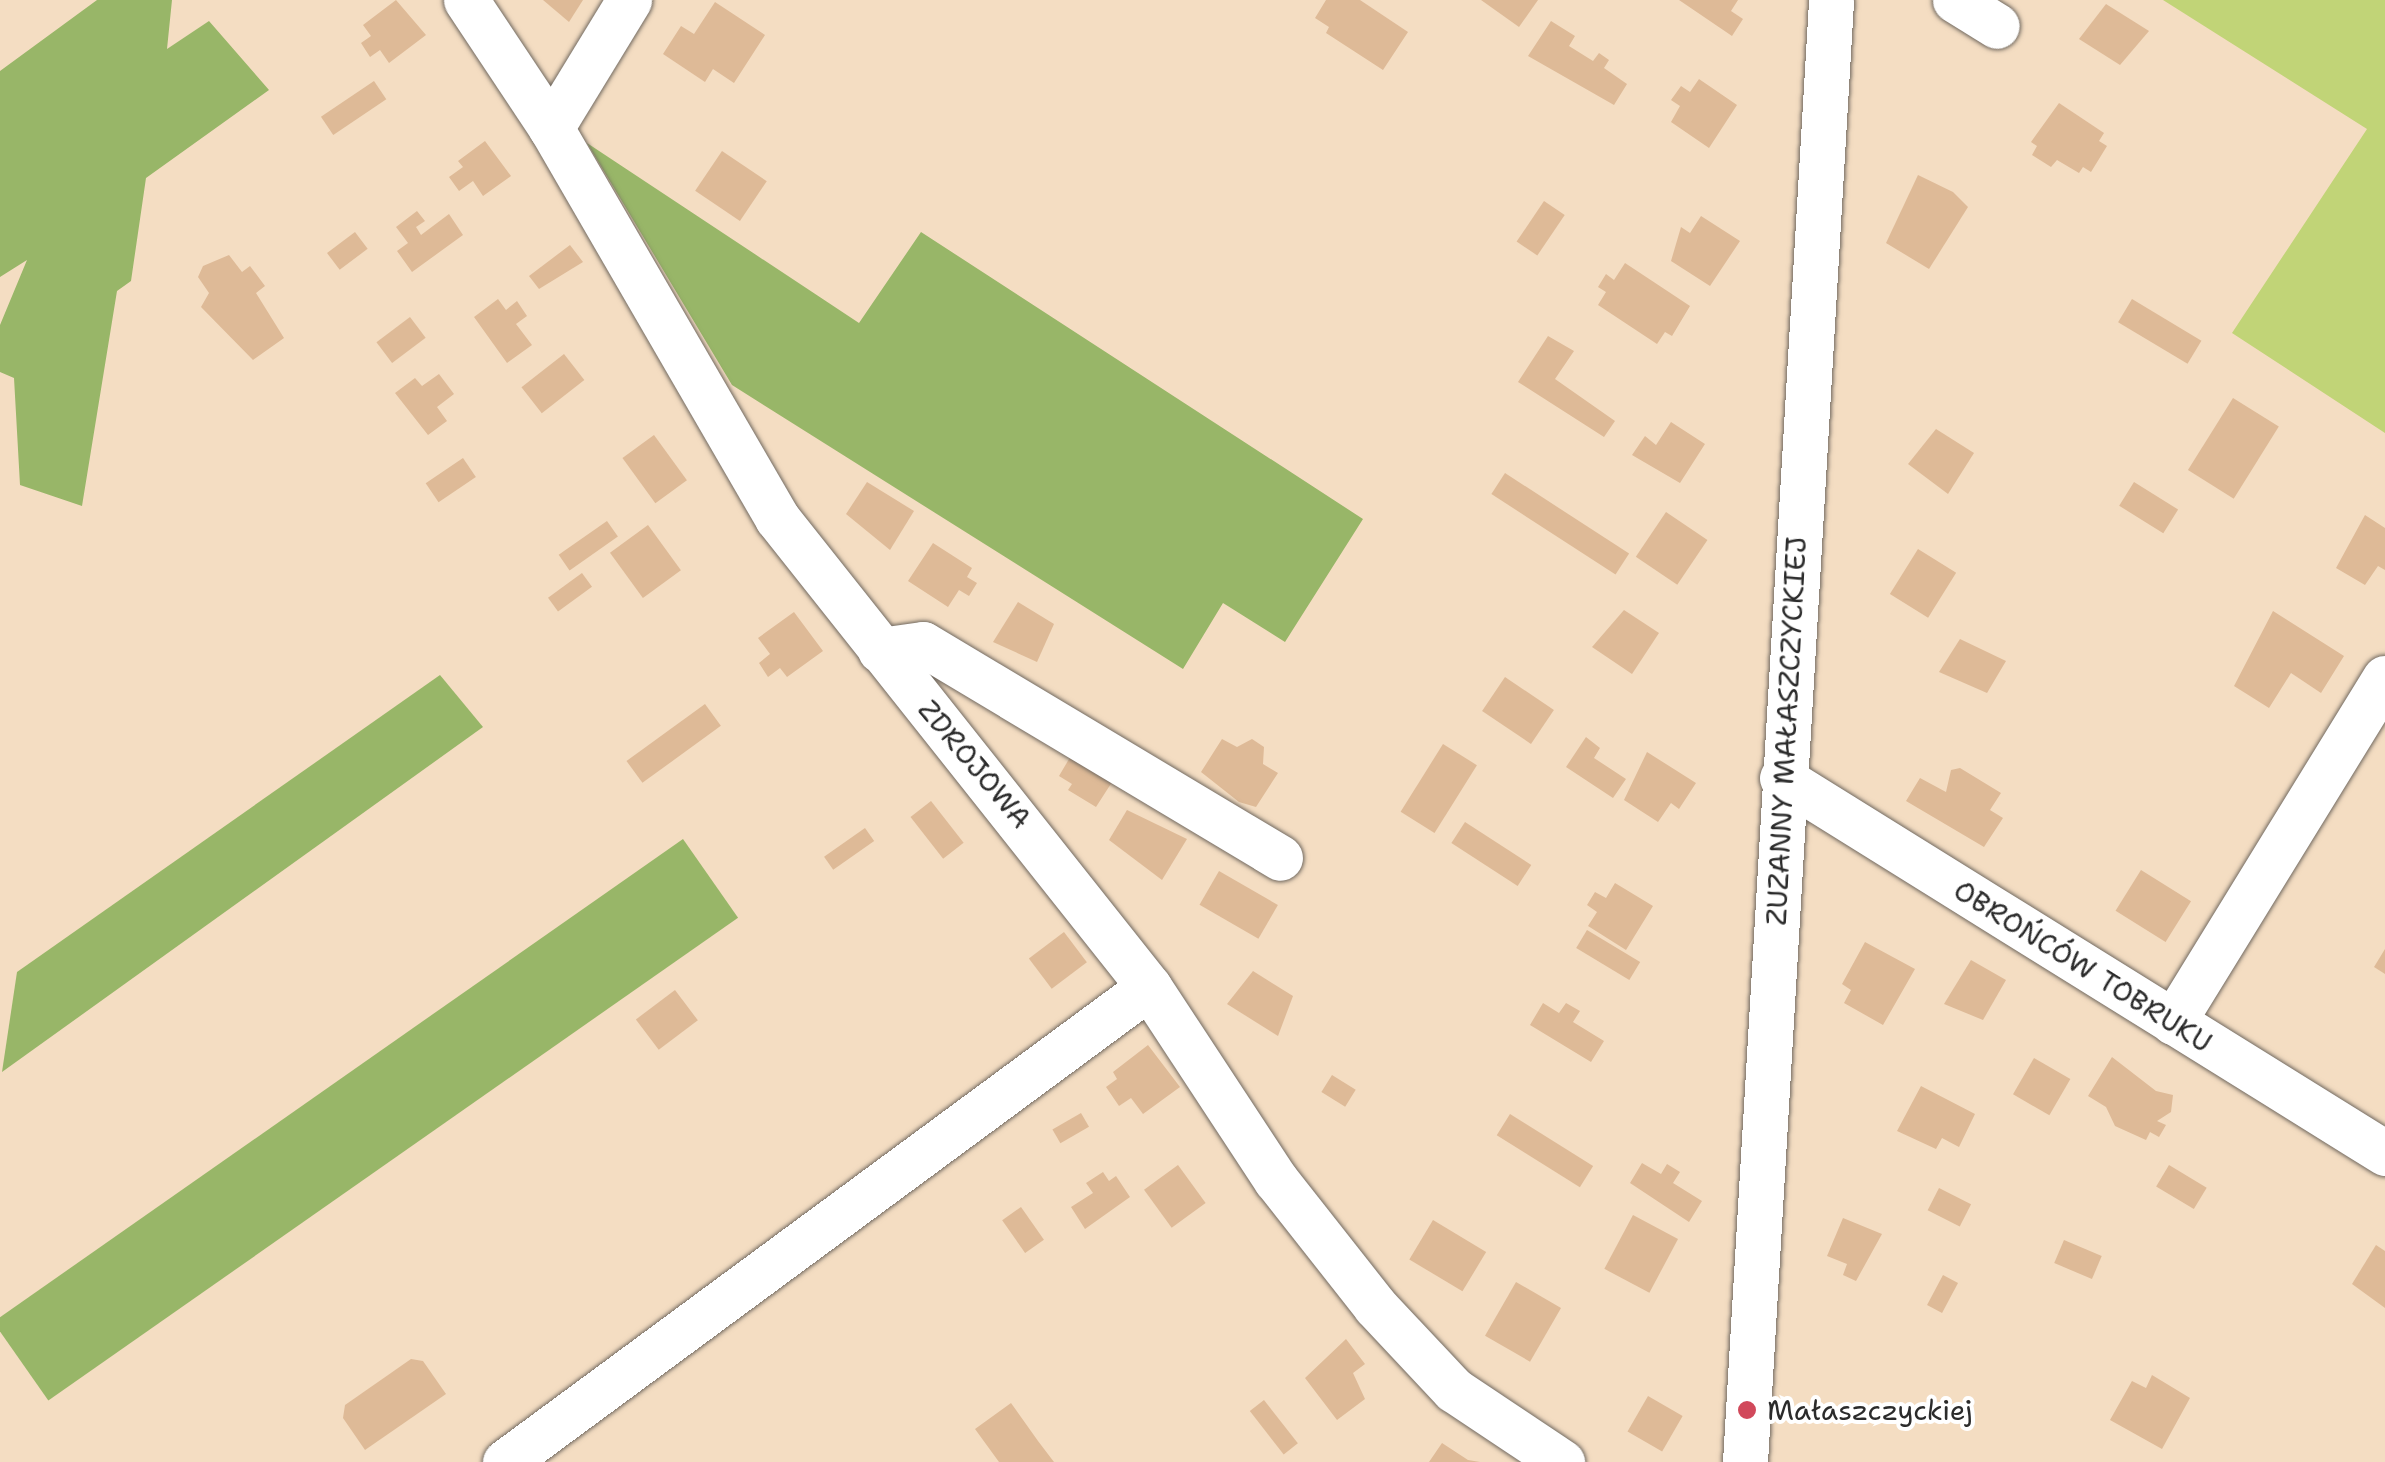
<!DOCTYPE html>
<html>
<head>
<meta charset="utf-8">
<style>
	body { margin:0 }
	#map { position:relative; width:2385px; height:1462px; overflow:hidden; background:#f4ddc2; font-family:"Shantell Sans",sans-serif }
	div>[style] { position:absolute }
	.green>* { inset:0; background:#c1d477 }
	.forest>* { inset:0; background:#98b668; transform-origin:0 0 }
	.building>* { inset:0; background:#deba97; transform-origin:0 0 }
	.roads { filter:drop-shadow(0 0 2px #716960) drop-shadow(0 0 2px #716960) }
	.minor>* { height:45px; margin:-22.5px; padding:0 22.5px; transform-origin:22.5px; border-radius:22.5px; background:#fff }
	.dots>* { width:28px; height:28px; translate:-50% -50%; box-sizing:border-box; border:5px solid #fff; border-radius:50% }
	span { translate:-50% -50%; white-space:nowrap; text-align:center; line-height:1.15; -webkit-text-stroke:8px #fff; paint-order:stroke }
	.street-label { font-size:28px; color:#2b2b2b }
	.poi-label { font-size:28px; color:#2b2b2b }
	.left { translate:0 -50%; text-align:left }
</style>
</head>
<body>
<div id="map">
	<div class="green">
		<div style="clip-path:polygon(2163px 0,2385px 0,2385px 433px,2232px 333px,2367px 129px)"></div>
	</div>
	<div class="forest">
		<div style="clip-path:polygon(97px 0,172px 0,167px 49px,209px 21px,269px 90px,146px 178px,131px 281px,117px 291px,82px 506px,20px 485px,14px 378px,0 372px,0 325px,27px 260px,0 277px,0 71px)"></div>
		<div style="clip-path:polygon(587px 143px,859px 323px,921px 232px,1363px 519px,1285px 642px,1223px 603px,1183px 669px,732px 385px)"></div>
		<div style="clip-path:polygon(440px 675px,483px 727px,2px 1072px,17px 972px)"></div>
		<div style="left:683px;top:839px;width:96px;height:842px;rotate:55deg"></div>
	</div>
	<div class="building">
		<div style="clip-path:polygon(396px 0,426px 35px,389px 63px,380px 50px,370px 57px,361px 43px,371px 36px,363px 25px)"></div>
		<div style="clip-path:polygon(543px 0,583px 0,569px 22px)"></div>
		<div style="clip-path:polygon(1326px 0,1360px 0,1408px 32px,1383px 70px,1326px 33px,1329px 27px,1315px 18px)"></div>
		<div style="clip-path:polygon(1481px 0,1538px 0,1519px 27px)"></div>
		<div style="clip-path:polygon(1679px 0,1738px 0,1731px 11px,1743px 19px,1732px 36px)"></div>
		<div style="clip-path:polygon(715px 2px,765px 35px,734px 83px,713px 69px,705px 82px,663px 54px,681px 26px,694px 34px)"></div>
		<div style="clip-path:polygon(2106px 4px,2149px 31px,2120px 65px,2079px 39px)"></div>
		<div style="clip-path:polygon(1551px 21px,1575px 36px,1569px 46px,1593px 61px,1599px 53px,1609px 60px,1604px 68px,1627px 84px,1614px 105px,1528px 56px)"></div>
		<div style="clip-path:polygon(1699px 79px,1737px 105px,1709px 148px,1671px 122px,1680px 106px,1671px 100px,1681px 86px,1690px 92px)"></div>
		<div style="left:374px;top:81px;width:22px;height:64px;rotate:56deg"></div>
		<div style="clip-path:polygon(2059px 103px,2104px 133px,2099px 141px,2107px 146px,2091px 172px,2083px 167px,2079px 173px,2057px 160px,2051px 167px,2032px 155px,2037px 146px,2031px 142px)"></div>
		<div style="clip-path:polygon(485px 141px,511px 176px,483px 196px,473px 181px,459px 191px,449px 177px,463px 167px,458px 161px)"></div>
		<div style="left:722px;top:151px;width:54px;height:48px;rotate:34deg"></div>
		<div style="clip-path:polygon(1918px 175px,1953px 192px,1968px 207px,1929px 269px,1886px 243px)"></div>
		<div style="left:1544px;top:201px;width:25px;height:49px;rotate:34deg"></div>
		<div style="clip-path:polygon(417px 211px,425px 221px,416px 227px,421px 235px,449px 214px,463px 235px,412px 272px,397px 251px,408px 243px,396px 227px)"></div>
		<div style="clip-path:polygon(1701px 216px,1740px 241px,1710px 286px,1671px 261px,1681px 227px,1690px 233px)"></div>
		<div style="left:355px;top:232px;width:21px;height:35px;rotate:53deg"></div>
		<div style="clip-path:polygon(570px 245px,583px 262px,539px 289px,529px 276px)"></div>
		<div style="clip-path:polygon(229px 255px,242px 272px,250px 266px,265px 286px,256px 293px,284px 338px,253px 360px,201px 307px,209px 293px,198px 277px,203px 266px)"></div>
		<div style="clip-path:polygon(1625px 263px,1690px 306px,1672px 336px,1665px 332px,1657px 344px,1598px 305px,1606px 292px,1598px 287px,1606px 274px,1614px 280px)"></div>
		<div style="clip-path:polygon(498px 299px,506px 310px,517px 301px,527px 316px,516px 324px,532px 345px,507px 363px,474px 317px)"></div>
		<div style="left:2132px;top:299px;width:81px;height:27px;rotate:31deg"></div>
		<div style="left:410px;top:317px;width:26px;height:42px;rotate:53deg"></div>
		<div style="clip-path:polygon(1548px 336px,1574px 351px,1555px 379px,1615px 421px,1604px 437px,1518px 382px)"></div>
		<div style="left:564px;top:354px;width:33px;height:54px;rotate:52deg"></div>
		<div style="clip-path:polygon(439px 374px,454px 394px,437px 407px,447px 421px,428px 435px,395px 393px,415px 378px,422px 386px)"></div>
		<div style="left:2233px;top:398px;width:54px;height:85px;rotate:32deg"></div>
		<div style="clip-path:polygon(1671px 422px,1705px 444px,1680px 483px,1632px 455px,1645px 436px,1656px 445px)"></div>
		<div style="clip-path:polygon(1936px 429px,1974px 453px,1948px 494px,1908px 464px)"></div>
		<div style="left:654px;top:435px;width:56px;height:39px;rotate:54deg"></div>
		<div style="left:463px;top:458px;width:23px;height:45px;rotate:56deg"></div>
		<div style="left:1505px;top:473px;width:148px;height:25px;rotate:33deg"></div>
		<div style="clip-path:polygon(867px 482px,914px 511px,890px 550px,846px 514px)"></div>
		<div style="left:2134px;top:482px;width:52px;height:28px;rotate:32deg"></div>
		<div style="left:1666px;top:512px;width:50px;height:54px;rotate:34deg"></div>
		<div style="clip-path:polygon(2365px 515px,2385px 528px,2385px 570px,2378px 566px,2365px 585px,2336px 568px)"></div>
		<div style="left:607px;top:521px;width:19px;height:59px;rotate:55deg"></div>
		<div style="left:648px;top:525px;width:56px;height:47px;rotate:54deg"></div>
		<div style="clip-path:polygon(933px 543px,972px 568px,967px 577px,977px 583px,969px 596px,959px 590px,948px 607px,908px 581px)"></div>
		<div style="left:1918px;top:549px;width:45px;height:53px;rotate:32deg"></div>
		<div style="left:582px;top:573px;width:17px;height:42px;rotate:54deg"></div>
		<div style="clip-path:polygon(1018px 602px,1054px 624px,1037px 662px,993px 642px)"></div>
		<div style="clip-path:polygon(1624px 610px,1659px 633px,1632px 674px,1592px 647px)"></div>
		<div style="clip-path:polygon(2273px 611px,2344px 656px,2321px 693px,2291px 673px,2269px 708px,2234px 686px)"></div>
		<div style="clip-path:polygon(794px 612px,823px 651px,787px 677px,780px 668px,768px 677px,759px 663px,770px 654px,758px 638px)"></div>
		<div style="clip-path:polygon(1960px 639px,2006px 661px,1987px 693px,1939px 672px)"></div>
		<div style="left:1505px;top:677px;width:59px;height:41px;rotate:34deg"></div>
		<div style="left:705px;top:704px;width:27px;height:97px;rotate:54deg"></div>
		<div style="clip-path:polygon(1586px 737px,1600px 748px,1594px 758px,1626px 779px,1613px 798px,1566px 767px)"></div>
		<div style="clip-path:polygon(1222px 739px,1237px 747px,1252px 739px,1264px 747px,1263px 764px,1278px 773px,1256px 807px,1239px 802px,1201px 772px)"></div>
		<div style="left:1443px;top:744px;width:40px;height:80px;rotate:32deg"></div>
		<div style="clip-path:polygon(1647px 752px,1696px 783px,1679px 809px,1671px 803px,1658px 822px,1624px 800px)"></div>
		<div style="clip-path:polygon(1072px 754px,1114px 779px,1096px 807px,1068px 790px,1072px 784px,1059px 776px)"></div>
		<div style="clip-path:polygon(1960px 768px,2001px 793px,1990px 810px,2003px 818px,1984px 847px,1906px 801px,1920px 778px,1946px 792px,1951px 770px)"></div>
		<div style="left:931px;top:801px;width:53px;height:26px;rotate:52deg"></div>
		<div style="clip-path:polygon(1127px 810px,1187px 839px,1162px 880px,1109px 840px)"></div>
		<div style="left:1465px;top:822px;width:79px;height:25px;rotate:33deg"></div>
		<div style="left:865px;top:828px;width:16px;height:50px;rotate:55deg"></div>
		<div style="left:2141px;top:870px;width:59px;height:48px;rotate:32deg"></div>
		<div style="left:1219px;top:871px;width:68px;height:39px;rotate:30deg"></div>
		<div style="clip-path:polygon(1615px 883px,1653px 906px,1626px 950px,1588px 926px,1597px 912px,1587px 905px,1595px 892px,1606px 898px)"></div>
		<div style="left:1587px;top:930px;width:62px;height:21px;rotate:31deg"></div>
		<div style="left:1064px;top:932px;width:38px;height:44px;rotate:53deg"></div>
		<div style="clip-path:polygon(1865px 942px,1915px 969px,1883px 1025px,1844px 1003px,1851px 990px,1842px 984px)"></div>
		<div style="clip-path:polygon(2385px 949px,2385px 974px,2374px 967px)"></div>
		<div style="clip-path:polygon(1971px 960px,2006px 980px,1983px 1020px,1944px 1004px)"></div>
		<div style="clip-path:polygon(1253px 971px,1293px 996px,1278px 1036px,1227px 1004px)"></div>
		<div style="left:675px;top:990px;width:38px;height:49px;rotate:53deg"></div>
		<div style="clip-path:polygon(1543px 1003px,1559px 1013px,1566px 1003px,1580px 1011px,1573px 1022px,1604px 1041px,1591px 1062px,1530px 1025px)"></div>
		<div style="clip-path:polygon(1148px 1045px,1180px 1087px,1143px 1114px,1131px 1098px,1119px 1106px,1106px 1087px,1117px 1079px,1113px 1072px)"></div>
		<div style="clip-path:polygon(2112px 1057px,2156px 1091px,2173px 1095px,2171px 1112px,2157px 1121px,2166px 1125px,2159px 1137px,2150px 1132px,2146px 1140px,2115px 1126px,2106px 1107px,2088px 1096px)"></div>
		<div style="left:2034px;top:1058px;width:42px;height:42px;rotate:30deg"></div>
		<div style="left:1332px;top:1075px;width:28px;height:20px;rotate:32deg"></div>
		<div style="clip-path:polygon(1921px 1086px,1975px 1114px,1959px 1147px,1942px 1138px,1936px 1149px,1897px 1131px)"></div>
		<div style="left:1081px;top:1113px;width:16px;height:33px;rotate:60deg"></div>
		<div style="left:1510px;top:1114px;width:98px;height:25px;rotate:32deg"></div>
		<div style="clip-path:polygon(1642px 1163px,1661px 1174px,1667px 1164px,1680px 1172px,1673px 1183px,1702px 1201px,1689px 1222px,1630px 1183px)"></div>
		<div style="left:1178px;top:1165px;width:47px;height:42px;rotate:54deg"></div>
		<div style="left:2169px;top:1165px;width:44px;height:25px;rotate:31deg"></div>
		<div style="clip-path:polygon(1103px 1172px,1109px 1181px,1116px 1176px,1130px 1197px,1085px 1229px,1071px 1207px,1093px 1193px,1086px 1183px)"></div>
		<div style="left:1939px;top:1188px;width:36px;height:25px;rotate:27deg"></div>
		<div style="left:1021px;top:1207px;width:40px;height:23px;rotate:55deg"></div>
		<div style="left:1633px;top:1215px;width:51px;height:61px;rotate:28deg"></div>
		<div style="clip-path:polygon(1843px 1218px,1882px 1234px,1856px 1281px,1843px 1275px,1847px 1264px,1827px 1256px)"></div>
		<div style="left:1433px;top:1220px;width:62px;height:46px;rotate:31deg"></div>
		<div style="left:2064px;top:1240px;width:41px;height:25px;rotate:23deg"></div>
		<div style="clip-path:polygon(2376px 1245px,2385px 1251px,2385px 1308px,2352px 1284px)"></div>
		<div style="left:1943px;top:1275px;width:17px;height:34px;rotate:28deg"></div>
		<div style="left:1516px;top:1282px;width:52px;height:62px;rotate:30deg"></div>
		<div style="clip-path:polygon(1346px 1339px,1365px 1364px,1353px 1373px,1365px 1399px,1337px 1420px,1305px 1378px)"></div>
		<div style="clip-path:polygon(411px 1359px,423px 1361px,446px 1394px,365px 1450px,343px 1418px,345px 1405px)"></div>
		<div style="clip-path:polygon(2152px 1375px,2190px 1398px,2162px 1449px,2110px 1420px,2132px 1381px,2146px 1388px)"></div>
		<div style="left:1648px;top:1396px;width:40px;height:41px;rotate:30deg"></div>
		<div style="left:1264px;top:1400px;width:55px;height:18px;rotate:52deg"></div>
		<div style="clip-path:polygon(1011px 1403px,1038px 1441px,1054px 1462px,999px 1462px,975px 1429px)"></div>
		<div style="clip-path:polygon(1442px 1443px,1468px 1460px,1480px 1462px,1429px 1462px)"></div>
	</div>
	<div class="roads">
		<div class="minor">
			<div style="left:466px;top:0;width:154px;rotate:56.4deg"></div>
			<div style="left:551px;top:128px;width:451px;rotate:59.9deg"></div>
			<div style="left:777px;top:518px;width:599px;rotate:51.58deg"></div>
			<div style="left:1149px;top:987px;width:231px;rotate:56.7deg"></div>
			<div style="left:1276px;top:1180px;width:160px;rotate:51.8deg"></div>
			<div style="left:1375px;top:1306px;width:115px;rotate:46.8deg"></div>
			<div style="left:1454px;top:1390px;width:130px;rotate:33.7deg"></div>
			<div style="left:1955px;top:0;width:49px;rotate:31.8deg"></div>
			<div style="left:551px;top:128px;width:150px;rotate:-58.6deg"></div>
			<div style="left:880px;top:650px;width:43px;rotate:-7.9deg"></div>
			<div style="left:923px;top:644px;width:416px;rotate:30.9deg"></div>
			<div style="left:1782px;top:778px;width:710px;rotate:31.88deg"></div>
			<div style="left:2173px;top:1022px;width:404px;rotate:-58.4deg"></div>
			<div style="left:505px;top:1462px;width:800px;rotate:-36.41deg"></div>
			<div style="left:1745px;top:1462px;width:1465px;rotate:-86.63deg"></div>
		</div>
	</div>
	<div class="dots">
		<div style="left:1747px;top:1410px;background:#d1495b"></div>
	</div>
	<div class="street-label">
		<span style="left:1786px;top:731px;rotate:-87deg">ZUZANNY MAŁASZCZYCKIEJ</span>
		<span style="left:975px;top:764px;rotate:50deg">ZDROJOWA</span>
		<span style="left:2083px;top:966px;rotate:32deg">OBROŃCÓW TOBRUKU</span>
	</div>
	<div class="poi-label">
		<span class="left" style="left:1767px;top:1410px">Małaszczyckiej</span>
	</div>
</div>
</body>
</html>
